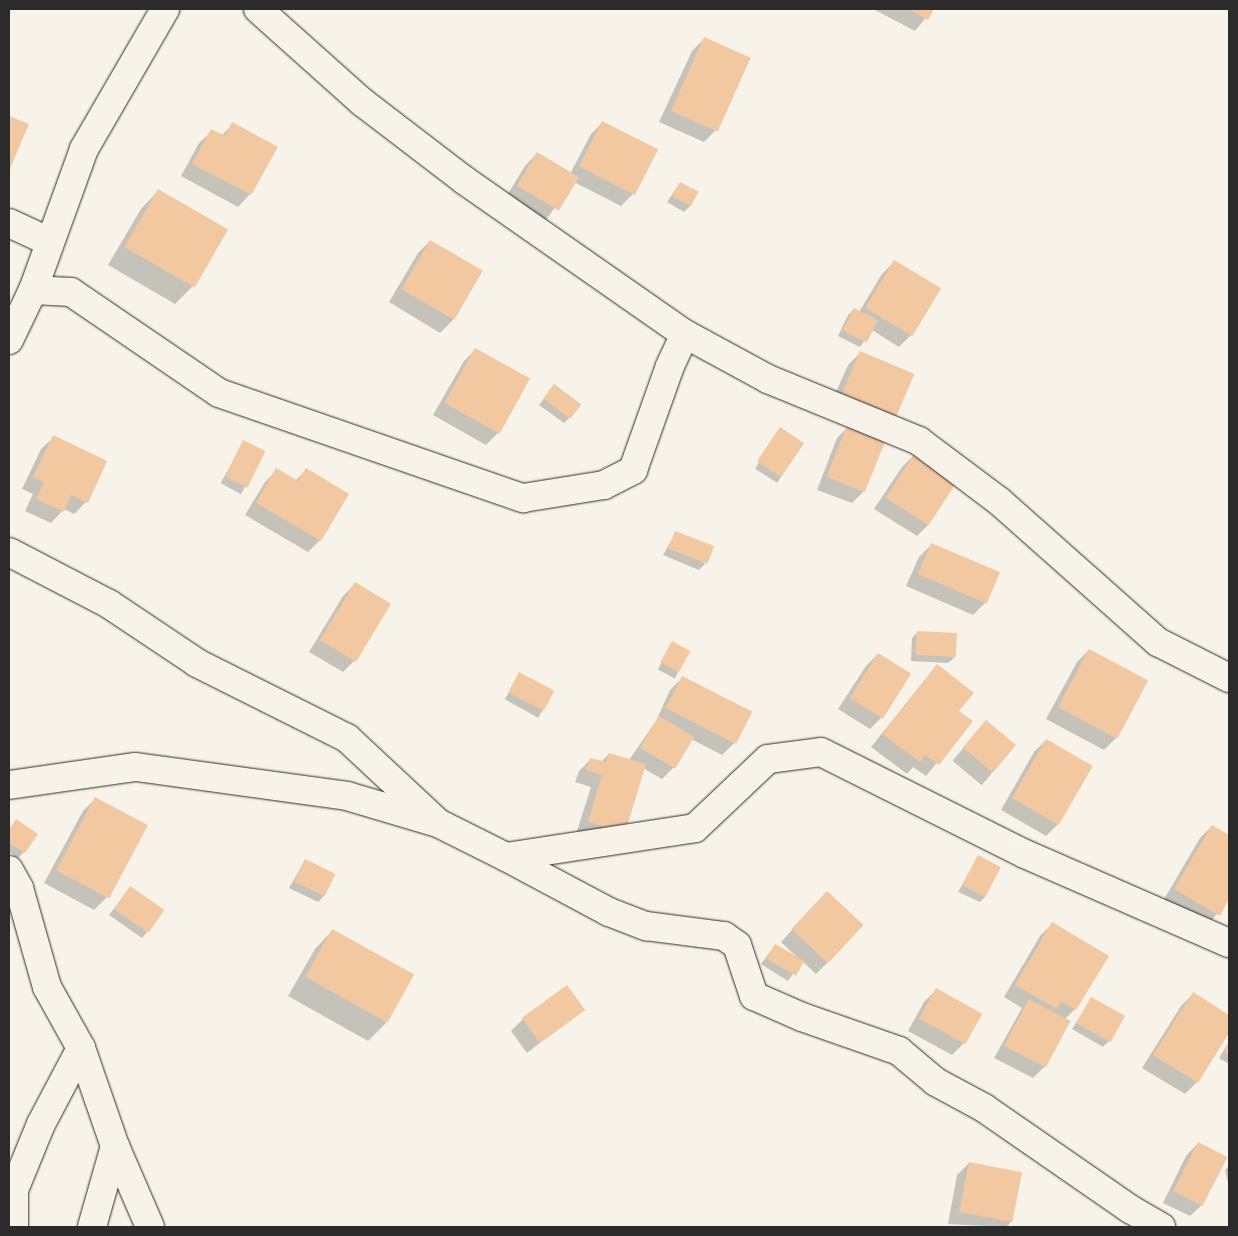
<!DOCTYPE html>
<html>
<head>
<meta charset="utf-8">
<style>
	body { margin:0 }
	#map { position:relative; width:1238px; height:1236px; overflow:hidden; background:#f7f3e8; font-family:Itim,sans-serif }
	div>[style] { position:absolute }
	.shadow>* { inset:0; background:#0003; transform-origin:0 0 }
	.building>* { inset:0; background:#f1c8a0; transform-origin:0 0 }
	.roads { filter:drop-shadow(0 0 1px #2b2b2b) drop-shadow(0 0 1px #2b2b2b) }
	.street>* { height:28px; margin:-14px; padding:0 14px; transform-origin:14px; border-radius:14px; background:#f7f3e8 }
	span { translate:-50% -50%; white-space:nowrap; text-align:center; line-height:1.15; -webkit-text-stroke:4px #f7f3e8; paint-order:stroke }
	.frame { position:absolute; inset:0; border:10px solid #2b2b2b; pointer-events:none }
</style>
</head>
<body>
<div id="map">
	<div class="shadow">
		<div style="clip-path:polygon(873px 9px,933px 9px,915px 31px)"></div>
		<div style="clip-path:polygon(704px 39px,716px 130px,704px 142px,659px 122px,692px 51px)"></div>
		<div style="clip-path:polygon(9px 117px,27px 125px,9px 167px)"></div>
		<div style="clip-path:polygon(603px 122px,633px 194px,621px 206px,574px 182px,545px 221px,506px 197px,525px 166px,537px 153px,570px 174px,591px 134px)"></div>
		<div style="clip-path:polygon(233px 124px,250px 194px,238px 207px,181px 176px,199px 143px,212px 131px,221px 136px)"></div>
		<div style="clip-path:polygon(680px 183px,690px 206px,684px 212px,667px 202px)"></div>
		<div style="clip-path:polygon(158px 191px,193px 286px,175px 304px,108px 265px,141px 209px)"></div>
		<div style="clip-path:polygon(430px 241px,481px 272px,452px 321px,440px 333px,389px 302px,418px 253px)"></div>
		<div style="clip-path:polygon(894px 262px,939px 288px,911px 335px,899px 347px,872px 330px,860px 347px,838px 336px,848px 315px,854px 309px,859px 312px,882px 274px)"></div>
		<div style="clip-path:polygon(476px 349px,528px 379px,498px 433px,486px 445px,433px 415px,464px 361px)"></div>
		<div style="clip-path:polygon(860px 353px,912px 375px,828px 410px,848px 365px)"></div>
		<div style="clip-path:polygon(549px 392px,570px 417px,564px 423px,539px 405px)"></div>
		<div style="clip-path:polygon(849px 426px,864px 491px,852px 503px,817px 490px,837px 438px)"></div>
		<div style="left:780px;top:429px;width:26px;height:47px;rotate:32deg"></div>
		<div style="clip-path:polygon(54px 437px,86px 502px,74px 514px,64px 509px,51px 523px,25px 511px,33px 494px,22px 489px,41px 449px)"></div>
		<div style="left:244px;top:441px;width:23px;height:48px;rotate:29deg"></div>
		<div style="clip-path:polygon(914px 455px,929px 524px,917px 536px,874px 509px,902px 467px)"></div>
		<div style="clip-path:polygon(277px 470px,295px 481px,306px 470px,320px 540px,308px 552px,245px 515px,265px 482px)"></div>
		<div style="clip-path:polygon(676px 532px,705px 564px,699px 570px,663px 555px)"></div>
		<div style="clip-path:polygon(931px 545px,985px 603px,973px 615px,906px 586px,919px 557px)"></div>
		<div style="clip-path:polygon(355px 584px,355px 660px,343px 672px,309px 652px,343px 596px)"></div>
		<div style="clip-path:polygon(918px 632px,954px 658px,948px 663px,911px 661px,912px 638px)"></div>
		<div style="left:672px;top:643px;width:19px;height:30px;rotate:28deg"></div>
		<div style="clip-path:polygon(1089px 650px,1116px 738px,1104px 750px,1046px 719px,1077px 662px)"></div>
		<div style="clip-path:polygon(878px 654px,882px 717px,870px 729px,838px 709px,866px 666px)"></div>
		<div style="clip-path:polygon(937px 665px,958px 711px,971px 721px,926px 776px,913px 767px,907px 774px,871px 747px)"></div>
		<div style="left:519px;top:674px;width:38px;height:29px;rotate:29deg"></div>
		<div style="clip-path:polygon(682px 678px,734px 743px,722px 755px,691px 739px,674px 767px,662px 779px,643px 768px,623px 832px,576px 834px,591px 787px,575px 782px,579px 771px,591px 759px,601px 762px,609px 754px,629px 760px,656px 721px,670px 690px)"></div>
		<div style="left:986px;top:721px;width:38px;height:52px;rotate:40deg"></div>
		<div style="clip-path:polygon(1046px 740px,1091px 766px,1058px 824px,1046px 836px,1001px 810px,1034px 752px)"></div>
		<div style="clip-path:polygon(95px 799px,106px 898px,94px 910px,44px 883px,83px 811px)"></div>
		<div style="clip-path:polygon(16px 821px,24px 852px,18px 858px,9px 852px,9px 829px)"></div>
		<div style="clip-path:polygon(1212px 826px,1229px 836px,1229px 897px,1207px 927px,1163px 901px,1200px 838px)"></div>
		<div style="clip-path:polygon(978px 857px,986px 896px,980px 902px,958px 892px)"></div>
		<div style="clip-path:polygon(305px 860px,324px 896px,318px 902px,289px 888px)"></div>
		<div style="clip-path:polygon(130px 888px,147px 932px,142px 938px,109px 915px)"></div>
		<div style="clip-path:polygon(815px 905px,828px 962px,816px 974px,802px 961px,788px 981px,761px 964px,775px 945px,798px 958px,781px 942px)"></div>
		<div style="clip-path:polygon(1052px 924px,1107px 956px,1075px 1009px,1065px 1019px,1045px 1066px,1033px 1078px,994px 1058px,1022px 1008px,1004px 997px,1040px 936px)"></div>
		<div style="clip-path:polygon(332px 931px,386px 1023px,368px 1041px,288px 996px,315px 949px)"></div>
		<div style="clip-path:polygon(936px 990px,964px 1043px,952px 1055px,908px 1031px,924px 1002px)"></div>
		<div style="clip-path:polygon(1193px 994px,1229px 1016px,1229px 1030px,1197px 1082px,1185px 1094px,1142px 1068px,1181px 1006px)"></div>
		<div style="clip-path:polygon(1091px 999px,1109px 1041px,1103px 1047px,1072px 1029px)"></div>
		<div style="clip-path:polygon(583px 1009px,527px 1053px,511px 1031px,523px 1019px)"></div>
		<div style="clip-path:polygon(1229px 1042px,1229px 1064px,1219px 1058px)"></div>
		<div style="clip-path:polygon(1198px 1143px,1203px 1204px,1190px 1216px,1163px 1203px,1186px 1156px)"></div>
		<div style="clip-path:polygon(969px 1163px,1012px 1221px,1006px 1227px,948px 1224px,957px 1175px)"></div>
		<div style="clip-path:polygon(1229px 1166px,1229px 1187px,1225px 1170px)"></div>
	</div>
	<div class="building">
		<div style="clip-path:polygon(908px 9px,934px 9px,928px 20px)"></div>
		<div style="left:704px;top:37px;width:51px;height:81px;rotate:24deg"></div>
		<div style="clip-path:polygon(9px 116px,29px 124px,9px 171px)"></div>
		<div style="left:602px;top:121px;width:63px;height:51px;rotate:27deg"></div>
		<div style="clip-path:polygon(232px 122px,278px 147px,251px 195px,192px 164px,211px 129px,225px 136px)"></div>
		<div style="left:537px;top:152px;width:49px;height:39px;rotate:31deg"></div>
		<div style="left:680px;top:182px;width:21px;height:16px;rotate:28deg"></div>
		<div style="left:158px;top:189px;width:81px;height:67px;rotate:30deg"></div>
		<div style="left:430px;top:240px;width:61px;height:57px;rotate:30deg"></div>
		<div style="left:894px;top:260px;width:55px;height:56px;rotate:31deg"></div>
		<div style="left:854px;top:308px;width:27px;height:25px;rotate:27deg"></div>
		<div style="left:475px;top:348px;width:63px;height:63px;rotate:29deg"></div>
		<div style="left:860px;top:351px;width:59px;height:51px;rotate:23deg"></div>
		<div style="left:554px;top:384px;width:34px;height:18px;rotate:37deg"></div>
		<div style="left:848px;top:424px;width:41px;height:57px;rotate:22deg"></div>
		<div style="left:780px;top:427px;width:29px;height:41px;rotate:34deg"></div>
		<div style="clip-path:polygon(53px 435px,107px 461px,88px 503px,71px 495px,64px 512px,36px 499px,44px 482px,33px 477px)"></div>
		<div style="left:243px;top:440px;width:25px;height:41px;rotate:26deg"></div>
		<div style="left:914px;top:454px;width:51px;height:52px;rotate:33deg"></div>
		<div style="clip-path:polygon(276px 468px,298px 481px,306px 468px,349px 494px,321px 541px,256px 503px)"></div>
		<div style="left:675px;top:531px;width:42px;height:19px;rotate:21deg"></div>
		<div style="left:931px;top:543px;width:75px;height:34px;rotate:23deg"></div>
		<div style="left:355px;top:582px;width:42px;height:68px;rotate:31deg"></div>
		<div style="left:917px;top:631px;width:40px;height:24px;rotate:3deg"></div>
		<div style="left:672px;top:641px;width:21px;height:24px;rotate:29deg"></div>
		<div style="left:1089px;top:649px;width:67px;height:66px;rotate:28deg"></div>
		<div style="left:878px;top:653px;width:39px;height:53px;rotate:32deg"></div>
		<div style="clip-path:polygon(937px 664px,974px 693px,959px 711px,973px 721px,939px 765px,925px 755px,920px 762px,882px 734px)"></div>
		<div style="left:519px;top:672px;width:40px;height:23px;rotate:28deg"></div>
		<div style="left:682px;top:676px;width:79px;height:36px;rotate:27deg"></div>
		<div style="left:659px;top:716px;width:41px;height:37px;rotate:31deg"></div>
		<div style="left:986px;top:720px;width:39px;height:36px;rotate:40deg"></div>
		<div style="left:1046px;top:739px;width:54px;height:68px;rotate:30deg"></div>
		<div style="clip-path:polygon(609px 753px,646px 764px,625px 833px,588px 822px,602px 775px,586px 770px,590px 758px,606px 762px)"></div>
		<div style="left:95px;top:797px;width:60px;height:83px;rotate:28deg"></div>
		<div style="clip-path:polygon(16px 819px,38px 834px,25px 853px,9px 843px,9px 830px)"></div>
		<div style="clip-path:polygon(1212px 825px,1229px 835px,1229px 899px,1220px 916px,1174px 889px)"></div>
		<div style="left:978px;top:855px;width:26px;height:34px;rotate:28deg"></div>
		<div style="left:305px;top:859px;width:34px;height:25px;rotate:26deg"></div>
		<div style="left:130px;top:886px;width:42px;height:28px;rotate:35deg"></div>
		<div style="left:827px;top:891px;width:50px;height:52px;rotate:43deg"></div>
		<div style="clip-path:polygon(1052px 922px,1109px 956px,1076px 1010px,1061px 1001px,1057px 1009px,1015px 985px)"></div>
		<div style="left:332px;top:929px;width:94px;height:55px;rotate:29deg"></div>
		<div style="left:775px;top:944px;width:34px;height:17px;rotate:30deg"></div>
		<div style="left:567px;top:985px;width:31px;height:56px;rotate:54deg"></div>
		<div style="left:936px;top:988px;width:53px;height:35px;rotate:29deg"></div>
		<div style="clip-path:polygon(1193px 992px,1229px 1015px,1229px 1033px,1198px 1083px,1153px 1055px)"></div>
		<div style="left:1091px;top:997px;width:39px;height:30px;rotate:29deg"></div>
		<div style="left:1029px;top:999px;width:47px;height:53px;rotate:28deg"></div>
		<div style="clip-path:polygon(1229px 1044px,1229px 1055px,1224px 1052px)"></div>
		<div style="left:1198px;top:1142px;width:33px;height:55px;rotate:27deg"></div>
		<div style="left:969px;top:1162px;width:54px;height:51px;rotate:11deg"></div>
	</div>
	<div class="roads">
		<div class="street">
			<div style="left:258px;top:9px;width:140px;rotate:41.8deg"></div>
			<div style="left:362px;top:102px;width:128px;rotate:37.4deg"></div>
			<div style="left:464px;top:180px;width:269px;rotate:34.9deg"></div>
			<div style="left:685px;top:334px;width:94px;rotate:28.5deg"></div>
			<div style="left:768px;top:379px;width:163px;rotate:22.3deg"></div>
			<div style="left:919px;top:441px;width:100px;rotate:36.9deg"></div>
			<div style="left:999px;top:501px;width:213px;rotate:41.6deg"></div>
			<div style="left:1158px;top:642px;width:80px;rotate:26.9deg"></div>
			<div style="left:9px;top:223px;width:43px;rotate:24.8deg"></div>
			<div style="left:33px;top:290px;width:38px;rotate:3deg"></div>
			<div style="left:71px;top:292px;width:179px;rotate:34.3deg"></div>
			<div style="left:219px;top:393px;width:322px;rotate:19.1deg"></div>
			<div style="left:523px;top:498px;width:82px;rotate:-9.1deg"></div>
			<div style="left:604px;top:485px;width:33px;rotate:-27deg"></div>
			<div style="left:633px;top:470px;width:110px;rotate:-70.4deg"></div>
			<div style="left:670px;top:366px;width:35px;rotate:-65deg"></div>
			<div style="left:9px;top:340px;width:55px;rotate:-64.4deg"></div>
			<div style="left:33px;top:290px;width:150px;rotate:-70.1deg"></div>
			<div style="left:84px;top:149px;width:162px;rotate:-59.9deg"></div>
			<div style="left:9px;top:552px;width:113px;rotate:27.5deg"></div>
			<div style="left:109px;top:604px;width:106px;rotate:33.8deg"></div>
			<div style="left:197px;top:663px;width:168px;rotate:26.6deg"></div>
			<div style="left:347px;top:738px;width:119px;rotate:43deg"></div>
			<div style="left:9px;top:785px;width:128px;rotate:-8.1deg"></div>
			<div style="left:136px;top:767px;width:213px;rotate:7.8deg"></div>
			<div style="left:347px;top:796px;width:95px;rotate:16.5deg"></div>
			<div style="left:438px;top:823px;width:76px;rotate:26.6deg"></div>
			<div style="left:506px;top:857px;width:191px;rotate:-8.7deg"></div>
			<div style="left:695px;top:828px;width:100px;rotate:-43.4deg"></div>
			<div style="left:768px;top:759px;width:53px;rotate:-7.5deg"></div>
			<div style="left:821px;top:752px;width:228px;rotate:26.6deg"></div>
			<div style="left:1025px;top:854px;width:223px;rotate:23.6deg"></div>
			<div style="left:506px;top:857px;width:117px;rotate:28.1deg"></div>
			<div style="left:609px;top:912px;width:40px;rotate:21deg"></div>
			<div style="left:646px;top:926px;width:79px;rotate:7.3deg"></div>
			<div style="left:724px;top:936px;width:16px;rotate:35deg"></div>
			<div style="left:737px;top:945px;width:54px;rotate:71.6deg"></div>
			<div style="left:754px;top:996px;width:52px;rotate:23.6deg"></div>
			<div style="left:802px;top:1017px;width:103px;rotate:19.3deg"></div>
			<div style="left:899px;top:1051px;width:48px;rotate:40deg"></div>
			<div style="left:936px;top:1082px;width:55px;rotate:28.4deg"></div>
			<div style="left:984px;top:1108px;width:178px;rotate:34.7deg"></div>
			<div style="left:1130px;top:1209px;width:36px;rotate:30deg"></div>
			<div style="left:9px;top:870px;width:21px;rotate:61deg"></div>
			<div style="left:19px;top:888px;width:103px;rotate:74.2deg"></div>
			<div style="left:47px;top:987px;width:70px;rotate:60.9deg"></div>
			<div style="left:81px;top:1048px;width:104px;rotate:70.9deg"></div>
			<div style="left:115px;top:1146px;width:84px;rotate:105.9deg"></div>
			<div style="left:115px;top:1146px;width:88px;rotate:66.6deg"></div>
			<div style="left:14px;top:1227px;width:37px;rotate:-90deg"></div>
			<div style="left:14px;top:1190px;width:71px;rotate:-67.8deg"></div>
			<div style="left:41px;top:1124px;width:86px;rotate:-62.2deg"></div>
		</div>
	</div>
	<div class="frame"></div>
</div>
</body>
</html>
